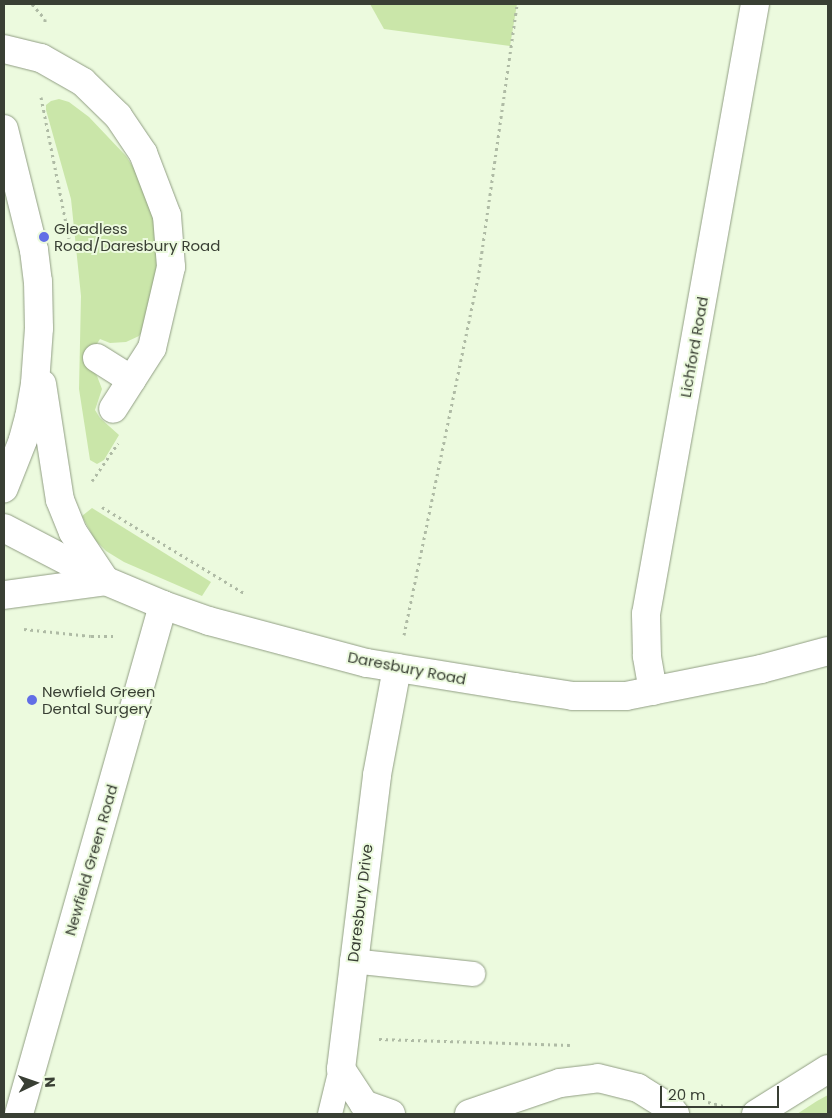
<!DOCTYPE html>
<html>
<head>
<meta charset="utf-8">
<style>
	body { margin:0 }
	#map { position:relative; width:832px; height:1118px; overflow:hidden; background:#ecfade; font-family:Poppins,sans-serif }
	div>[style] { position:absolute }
	.green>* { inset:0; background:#cae6a9 }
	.path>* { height:3px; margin-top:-1.5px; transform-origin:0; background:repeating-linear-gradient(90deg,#afbba5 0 2.5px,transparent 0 6.5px) }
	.roads { filter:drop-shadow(0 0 1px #919e84) drop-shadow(0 0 1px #919e84) }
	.lane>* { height:24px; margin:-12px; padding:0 12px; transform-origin:12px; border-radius:12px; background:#fff }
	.street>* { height:28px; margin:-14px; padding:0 14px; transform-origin:14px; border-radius:14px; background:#fff }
	.secondary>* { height:28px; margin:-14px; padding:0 14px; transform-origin:14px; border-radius:14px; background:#fff }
	.dots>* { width:14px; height:14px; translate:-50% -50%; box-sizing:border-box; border:2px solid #ecfade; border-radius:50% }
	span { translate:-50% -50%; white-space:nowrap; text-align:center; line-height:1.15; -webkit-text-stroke:4px #ecfade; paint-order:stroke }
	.poi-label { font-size:15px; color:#393f34 }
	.left { translate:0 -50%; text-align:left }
	.street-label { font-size:15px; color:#393f34 }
	.frame { position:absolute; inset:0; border:5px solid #393f34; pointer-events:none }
	.north { position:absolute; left:10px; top:1058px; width:50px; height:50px; -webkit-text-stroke:4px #ecfade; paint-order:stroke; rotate:87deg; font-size:14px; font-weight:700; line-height:20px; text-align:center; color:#393f34 }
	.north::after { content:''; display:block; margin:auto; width:18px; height:22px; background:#393f34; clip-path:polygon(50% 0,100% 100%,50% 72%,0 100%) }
	.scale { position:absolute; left:660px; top:1086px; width:119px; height:22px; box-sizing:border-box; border:2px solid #393f34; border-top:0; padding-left:6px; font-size:15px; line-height:18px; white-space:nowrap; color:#393f34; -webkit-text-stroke:4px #ecfade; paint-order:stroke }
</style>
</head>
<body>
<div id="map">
	<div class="green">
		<div style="clip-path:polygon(370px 4px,517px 4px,510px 46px,384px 29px)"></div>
		<div style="clip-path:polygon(59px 99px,69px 102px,89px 117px,126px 156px,143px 182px,153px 204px,161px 251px,149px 322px,139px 336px,126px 342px,110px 343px,100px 339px,86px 361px,97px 376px,102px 389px,95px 410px,100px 418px,119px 435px,104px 460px,97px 464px,90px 460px,79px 389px,81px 296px,71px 199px,46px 110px,46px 105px,51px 101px)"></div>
		<div style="clip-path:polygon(92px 508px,211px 582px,202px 596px,124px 562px,106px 551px,95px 540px,82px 516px)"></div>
		<div style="clip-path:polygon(828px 1095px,828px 1114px,797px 1114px,817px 1101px)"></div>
	</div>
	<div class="path">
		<div style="left:32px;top:4px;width:20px;rotate:49deg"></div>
		<div style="left:45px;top:19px;width:4px;rotate:90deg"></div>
		<div style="left:41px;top:97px;width:144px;rotate:78.8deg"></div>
		<div style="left:92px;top:481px;width:46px;rotate:-55.6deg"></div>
		<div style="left:102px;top:507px;width:166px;rotate:31.2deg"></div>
		<div style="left:24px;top:629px;width:67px;rotate:6deg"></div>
		<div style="left:91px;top:636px;width:26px"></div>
		<div style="left:404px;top:635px;width:364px;rotate:-78.3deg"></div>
		<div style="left:478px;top:279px;width:278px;rotate:-81.9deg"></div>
		<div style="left:379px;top:1039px;width:191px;rotate:1.8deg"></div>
		<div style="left:708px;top:1102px;width:16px;rotate:14deg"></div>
	</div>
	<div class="roads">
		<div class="lane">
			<div style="left:352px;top:961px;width:122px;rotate:6.1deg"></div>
			<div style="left:330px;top:1114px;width:46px;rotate:-76.3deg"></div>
		</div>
		<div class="street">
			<div style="left:4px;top:49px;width:38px;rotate:14deg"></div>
			<div style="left:41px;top:58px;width:48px;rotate:29.7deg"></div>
			<div style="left:83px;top:82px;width:49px;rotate:44.2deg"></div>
			<div style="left:118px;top:116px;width:45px;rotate:56deg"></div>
			<div style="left:143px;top:153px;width:67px;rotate:69.1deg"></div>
			<div style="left:167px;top:216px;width:51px;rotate:85.5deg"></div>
			<div style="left:171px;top:267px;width:83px;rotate:103.2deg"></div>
			<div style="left:152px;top:348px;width:72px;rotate:122.6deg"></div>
			<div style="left:97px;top:358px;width:41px;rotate:32.2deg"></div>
			<div style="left:653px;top:691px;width:36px;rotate:-100deg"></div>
			<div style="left:647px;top:656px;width:42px;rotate:-91.4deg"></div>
			<div style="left:646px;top:614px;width:620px;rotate:-79.87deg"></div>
			<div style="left:19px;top:1114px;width:529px;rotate:-74.2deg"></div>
			<div style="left:391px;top:1114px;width:29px;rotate:-160deg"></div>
			<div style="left:364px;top:1104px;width:42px;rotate:-123.3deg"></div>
			<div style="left:341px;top:1069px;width:296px;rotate:-83deg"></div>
			<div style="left:377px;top:775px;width:109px;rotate:-79.4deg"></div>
			<div style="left:469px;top:1114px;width:96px;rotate:-18.8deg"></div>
			<div style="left:560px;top:1083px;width:38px;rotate:-7deg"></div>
			<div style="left:598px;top:1078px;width:41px;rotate:14deg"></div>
			<div style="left:638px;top:1088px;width:38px;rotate:32deg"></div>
			<div style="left:670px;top:1108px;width:8px;rotate:50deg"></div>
			<div style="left:756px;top:1114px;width:85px;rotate:-32deg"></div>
		</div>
		<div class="secondary">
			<div style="left:4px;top:129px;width:125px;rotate:76.1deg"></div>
			<div style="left:34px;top:250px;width:31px;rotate:83deg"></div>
			<div style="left:38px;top:281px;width:47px;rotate:88.8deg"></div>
			<div style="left:39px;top:328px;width:56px;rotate:94.1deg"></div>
			<div style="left:35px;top:384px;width:34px;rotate:100deg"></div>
			<div style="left:29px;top:417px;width:24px;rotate:105deg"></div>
			<div style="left:23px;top:440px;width:52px;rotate:111.6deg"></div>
			<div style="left:42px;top:384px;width:117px;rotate:81.2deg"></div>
			<div style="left:60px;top:500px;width:35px;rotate:68deg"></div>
			<div style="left:73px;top:532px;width:54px;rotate:56.3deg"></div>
			<div style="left:4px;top:528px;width:115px;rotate:27.5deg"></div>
			<div style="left:106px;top:581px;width:62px;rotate:22.8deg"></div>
			<div style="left:163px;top:605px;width:49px;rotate:19.2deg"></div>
			<div style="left:209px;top:621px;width:163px;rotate:14.9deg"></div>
			<div style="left:367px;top:663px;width:150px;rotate:9.2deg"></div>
			<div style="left:515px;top:687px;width:59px;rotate:8.8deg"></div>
			<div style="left:573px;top:696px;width:53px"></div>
			<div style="left:626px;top:696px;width:138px;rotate:-11.3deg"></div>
			<div style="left:761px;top:669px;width:69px;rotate:-15deg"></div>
			<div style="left:4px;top:595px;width:103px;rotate:-7.8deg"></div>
		</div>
	</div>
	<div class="dots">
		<div style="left:44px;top:237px;background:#626ee6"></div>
		<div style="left:32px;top:700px;background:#626ee6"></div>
	</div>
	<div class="poi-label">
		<span class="left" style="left:54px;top:237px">Gleadless<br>Road/Daresbury Road</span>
		<span class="left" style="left:42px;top:700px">Newfield Green<br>Dental Surgery</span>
	</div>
	<div class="street-label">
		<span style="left:694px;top:347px;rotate:-80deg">Lichford Road</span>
		<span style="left:407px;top:668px;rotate:11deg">Daresbury Road</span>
		<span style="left:91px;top:860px;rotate:-74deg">Newfield Green Road</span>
		<span style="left:360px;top:903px;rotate:-83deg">Daresbury Drive</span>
	</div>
	<div class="frame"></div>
	<div class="north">N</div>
	<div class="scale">20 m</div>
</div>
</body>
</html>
